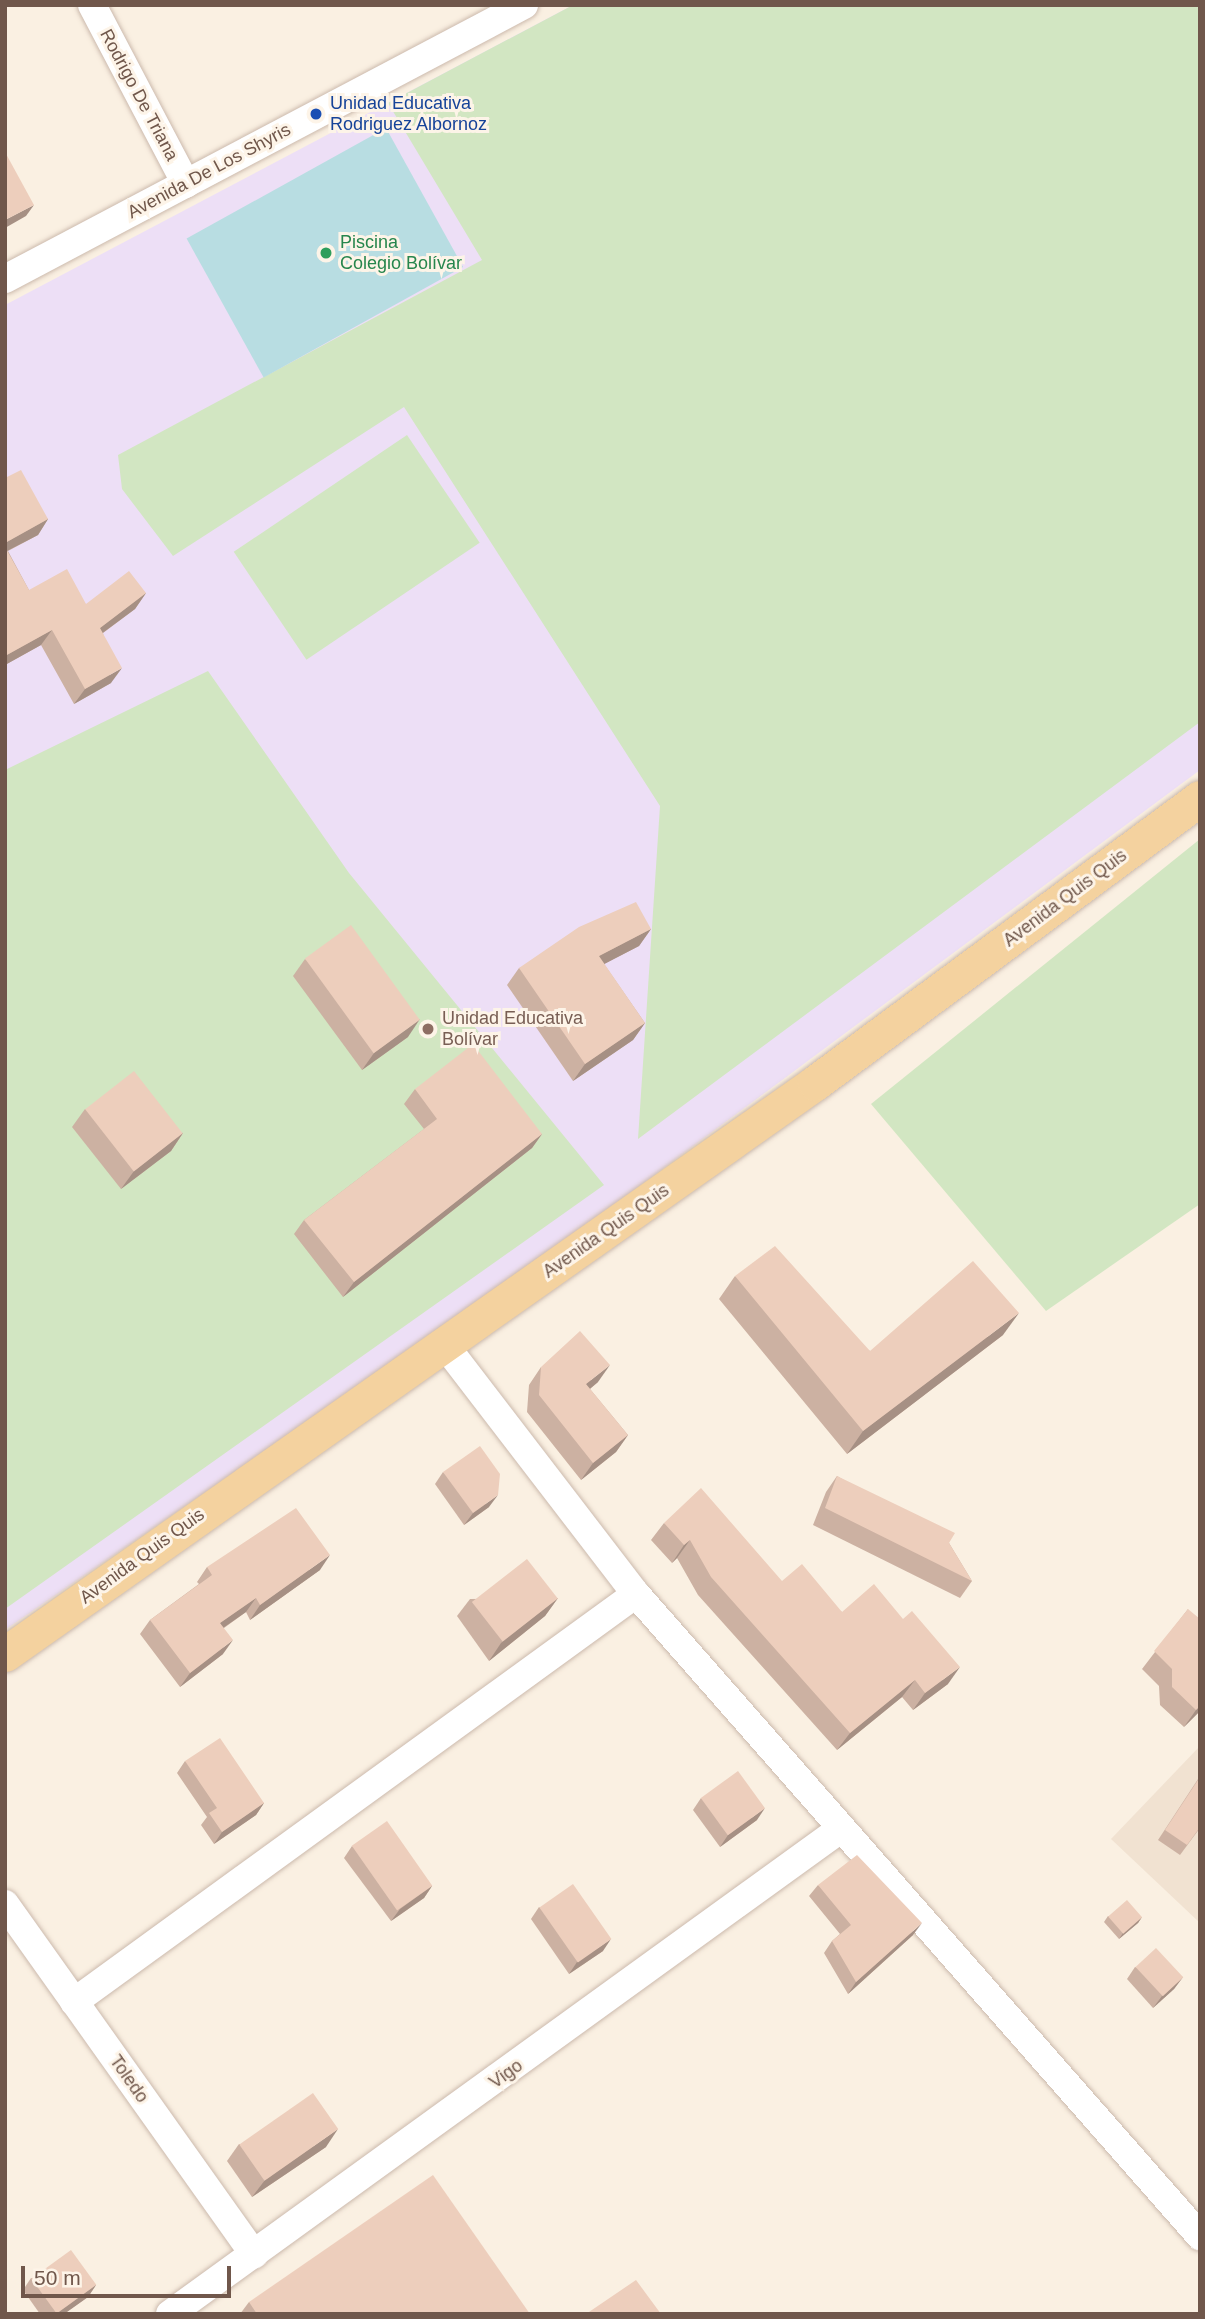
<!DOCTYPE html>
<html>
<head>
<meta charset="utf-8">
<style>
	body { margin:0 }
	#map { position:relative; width:1205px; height:2319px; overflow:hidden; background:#faf0e2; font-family:Arial,sans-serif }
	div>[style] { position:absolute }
	.residential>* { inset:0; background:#f1e2d1 }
	.education>* { inset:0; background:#eddff6 }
	.green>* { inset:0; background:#d2e6c2; transform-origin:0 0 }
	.water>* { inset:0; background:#b8dde2; transform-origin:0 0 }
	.roads { filter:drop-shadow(0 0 2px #ccbaad) drop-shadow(0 0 2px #ccbaad) }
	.minor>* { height:28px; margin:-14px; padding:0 14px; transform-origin:14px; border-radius:14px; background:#fff }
	.major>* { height:35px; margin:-17.5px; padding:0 17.5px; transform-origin:17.5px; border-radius:17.5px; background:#f4d29f }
	.wall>* { inset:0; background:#ccb1a2 }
	.shaded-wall>* { inset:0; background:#a69084 }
	.building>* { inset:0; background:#edcebc; transform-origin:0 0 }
	.dots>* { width:19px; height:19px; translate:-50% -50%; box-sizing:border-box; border:4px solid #fdf4e8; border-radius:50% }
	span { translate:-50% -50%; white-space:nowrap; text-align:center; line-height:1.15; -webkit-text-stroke:6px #fdf4e8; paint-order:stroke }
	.street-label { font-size:18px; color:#70574b }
	.transit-label { font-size:18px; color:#164399 }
	.left { translate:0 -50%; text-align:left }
	.leisure-label { font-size:18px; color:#27864d }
	.education-label { font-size:18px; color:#785e54 }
	.frame { position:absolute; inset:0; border:7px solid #70574b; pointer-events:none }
	.scale { position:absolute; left:21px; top:2266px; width:210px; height:32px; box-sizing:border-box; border:4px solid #70574b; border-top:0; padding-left:9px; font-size:21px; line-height:24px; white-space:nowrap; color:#70574b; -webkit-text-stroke:5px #fdf4e8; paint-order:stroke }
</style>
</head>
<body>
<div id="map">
	<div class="residential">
		<div style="clip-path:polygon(1200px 1746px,1200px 1923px,1111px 1839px)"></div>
	</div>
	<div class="education">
		<div style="clip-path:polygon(573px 5px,1200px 5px,1200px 770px,503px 1287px,5px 1630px,5px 305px)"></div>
	</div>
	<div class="green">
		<div style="clip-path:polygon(573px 5px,1200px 5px,1200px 722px,638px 1139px,660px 806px,404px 407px,173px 556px,122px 489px,118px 455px,482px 260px,388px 103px)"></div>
		<div style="left:407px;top:435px;width:130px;height:209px;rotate:56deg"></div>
		<div style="clip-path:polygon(208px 671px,349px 873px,604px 1185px,5px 1609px,5px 770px)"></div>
		<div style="clip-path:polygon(1200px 839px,1200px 1204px,1046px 1311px,871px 1104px)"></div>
	</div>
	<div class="water">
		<div style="left:386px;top:128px;width:159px;height:228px;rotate:61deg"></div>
	</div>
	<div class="roads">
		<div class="minor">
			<div style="left:92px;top:5px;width:202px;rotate:62.3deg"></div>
			<div style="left:5px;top:279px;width:587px;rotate:-27.83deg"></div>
			<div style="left:444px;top:1344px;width:315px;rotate:52.5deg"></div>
			<div style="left:636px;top:1594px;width:855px;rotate:48.7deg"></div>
			<div style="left:5px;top:1904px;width:430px;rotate:54.6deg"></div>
			<div style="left:74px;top:2002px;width:694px;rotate:-35.98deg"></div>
			<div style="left:170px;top:2314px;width:826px;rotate:-35.88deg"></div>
		</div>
		<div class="major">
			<div style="left:5px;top:1654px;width:991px;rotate:-35.18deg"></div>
			<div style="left:815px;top:1083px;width:479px;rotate:-36.5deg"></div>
		</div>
	</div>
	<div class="wall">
		<div style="clip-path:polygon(5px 478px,48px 519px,38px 535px,8px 551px,29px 590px,86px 604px,146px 593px,135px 609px,103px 633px,111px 683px,74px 704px,41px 645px,5px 665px)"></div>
		<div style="clip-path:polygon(651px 929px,639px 946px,604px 964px,645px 1023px,633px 1040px,573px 1081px,507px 985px,519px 968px)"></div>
		<div style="clip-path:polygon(305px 959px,408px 1037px,362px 1070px,293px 976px)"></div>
		<div style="clip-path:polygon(415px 1089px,542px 1134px,532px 1148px,343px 1297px,294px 1234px,304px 1220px,424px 1129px,404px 1104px)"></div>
		<div style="clip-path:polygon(85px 1109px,183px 1133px,171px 1151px,121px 1189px,72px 1127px)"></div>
		<div style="clip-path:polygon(735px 1276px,870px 1351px,1003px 1335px,847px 1454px,719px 1299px)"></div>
		<div style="clip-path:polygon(541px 1367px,598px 1382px,590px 1389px,628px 1435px,616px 1452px,581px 1480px,527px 1412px,529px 1385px)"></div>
		<div style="clip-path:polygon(443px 1472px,489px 1507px,464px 1525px,435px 1484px)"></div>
		<div style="clip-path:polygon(837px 1476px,949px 1543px,972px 1581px,960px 1598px,813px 1525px,826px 1492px)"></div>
		<div style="clip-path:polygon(664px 1523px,842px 1612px,948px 1684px,913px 1710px,902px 1697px,837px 1750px,698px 1595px,677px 1558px,672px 1563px,651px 1540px)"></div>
		<div style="clip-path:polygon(207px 1567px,320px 1570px,250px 1620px,246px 1612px,224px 1628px,223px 1654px,180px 1687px,140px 1634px,150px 1620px,199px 1584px,197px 1582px)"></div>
		<div style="clip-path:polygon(558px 1598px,545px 1616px,489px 1661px,457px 1616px,470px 1599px)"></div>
		<div style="clip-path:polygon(1188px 1609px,1200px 1711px,1184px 1727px,1160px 1705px,1159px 1686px,1142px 1669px)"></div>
		<div style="clip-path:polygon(185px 1761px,264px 1803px,256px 1815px,214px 1844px,201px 1825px,207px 1817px,177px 1773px)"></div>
		<div style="clip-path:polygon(1200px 1776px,1200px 1828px,1180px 1855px,1158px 1840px)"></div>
		<div style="clip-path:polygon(701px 1798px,757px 1820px,720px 1847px,693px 1810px)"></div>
		<div style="clip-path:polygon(352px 1846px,432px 1886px,424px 1898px,391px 1921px,344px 1858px)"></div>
		<div style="clip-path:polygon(818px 1885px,913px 1935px,848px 1994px,824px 1953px,832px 1941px,840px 1934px,809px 1896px)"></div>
		<div style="clip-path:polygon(539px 1907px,603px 1951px,569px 1974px,531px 1919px)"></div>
		<div style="clip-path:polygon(1108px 1916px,1142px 1917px,1138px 1923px,1119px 1939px,1104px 1922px)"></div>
		<div style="clip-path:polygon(1135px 1967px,1183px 1977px,1174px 1989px,1153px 2008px,1127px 1979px)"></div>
		<div style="clip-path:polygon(239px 2144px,326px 2147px,252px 2197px,227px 2161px)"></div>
		<div style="clip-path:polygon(31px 2278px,96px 2285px,88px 2297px,64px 2314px,40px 2314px,23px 2290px)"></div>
		<div style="clip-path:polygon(249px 2302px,530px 2314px,240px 2314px)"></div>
	</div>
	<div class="shaded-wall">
		<div style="clip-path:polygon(34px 205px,26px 216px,5px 228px,5px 220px)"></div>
		<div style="clip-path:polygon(48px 519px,38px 535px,5px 552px,5px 543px)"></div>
		<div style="clip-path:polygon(146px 593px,135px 609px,89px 643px,100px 628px)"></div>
		<div style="clip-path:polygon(52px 630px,41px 645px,5px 665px,5px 656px)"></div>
		<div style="clip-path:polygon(122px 668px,111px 683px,74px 704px,85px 689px)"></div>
		<div style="clip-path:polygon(651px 929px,639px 946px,587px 973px,599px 956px)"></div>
		<div style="clip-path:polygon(420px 1019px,408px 1037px,362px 1070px,374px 1053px)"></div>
		<div style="clip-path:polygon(645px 1023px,633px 1040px,573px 1081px,585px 1064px)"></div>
		<div style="clip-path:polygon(183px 1133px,171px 1151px,121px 1189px,134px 1171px)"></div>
		<div style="clip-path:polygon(542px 1134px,532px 1148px,343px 1297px,354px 1282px)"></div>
		<div style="clip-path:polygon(1019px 1313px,1003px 1335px,847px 1454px,863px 1431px)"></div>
		<div style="clip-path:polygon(610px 1365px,598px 1382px,574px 1402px,586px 1384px)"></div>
		<div style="clip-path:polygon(628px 1435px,616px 1452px,581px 1480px,593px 1463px)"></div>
		<div style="clip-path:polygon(498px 1495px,489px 1507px,464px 1525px,473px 1513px)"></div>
		<div style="clip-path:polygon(690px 1540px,677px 1558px,672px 1563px,684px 1545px)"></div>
		<div style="clip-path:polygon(330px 1555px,320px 1570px,250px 1620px,260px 1605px)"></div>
		<div style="clip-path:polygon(256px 1598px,246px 1612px,210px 1637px,220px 1623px)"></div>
		<div style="clip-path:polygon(558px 1598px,545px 1616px,489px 1661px,501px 1643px)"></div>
		<div style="clip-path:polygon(233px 1640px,223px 1654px,180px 1687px,190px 1673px)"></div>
		<div style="clip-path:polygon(960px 1667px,948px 1684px,913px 1710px,925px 1693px)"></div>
		<div style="clip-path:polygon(915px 1680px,902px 1697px,837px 1750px,850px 1733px)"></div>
		<div style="clip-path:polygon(1200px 1706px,1200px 1711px,1184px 1727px,1196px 1710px)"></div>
		<div style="clip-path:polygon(264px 1803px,256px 1815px,214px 1844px,222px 1832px)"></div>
		<div style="clip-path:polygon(765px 1808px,757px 1820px,720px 1847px,728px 1835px)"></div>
		<div style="clip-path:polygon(432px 1886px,424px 1898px,391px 1921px,400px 1909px)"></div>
		<div style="clip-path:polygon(1142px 1917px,1138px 1923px,1119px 1939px,1123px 1933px)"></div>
		<div style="clip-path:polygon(922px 1923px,913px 1935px,848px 1994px,856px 1982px)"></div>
		<div style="clip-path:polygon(611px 1939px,603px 1951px,569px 1974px,577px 1962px)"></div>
		<div style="clip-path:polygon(1183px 1977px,1174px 1989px,1153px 2008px,1162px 1996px)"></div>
		<div style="clip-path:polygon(338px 2129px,326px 2147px,252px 2197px,265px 2180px)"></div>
		<div style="clip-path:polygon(96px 2285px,88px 2297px,64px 2314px,56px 2314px)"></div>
	</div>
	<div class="building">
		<div style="clip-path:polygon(5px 152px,34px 205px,5px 220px)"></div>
		<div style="clip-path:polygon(21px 470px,48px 519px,5px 543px,5px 478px)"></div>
		<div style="clip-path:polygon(5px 547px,29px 590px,67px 569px,86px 604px,129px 571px,146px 593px,100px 628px,122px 668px,85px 689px,52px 630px,5px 656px)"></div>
		<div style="clip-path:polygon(636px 902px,651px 929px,599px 956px,645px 1023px,585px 1064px,519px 968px,579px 927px)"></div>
		<div style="left:351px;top:925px;width:117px;height:57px;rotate:54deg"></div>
		<div style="clip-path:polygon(473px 1044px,542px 1134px,354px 1282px,304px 1220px,437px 1119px,415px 1089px)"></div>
		<div style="left:134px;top:1071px;width:79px;height:62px;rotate:52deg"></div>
		<div style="clip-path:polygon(775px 1246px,870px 1351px,973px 1261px,1019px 1313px,863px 1431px,735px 1276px)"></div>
		<div style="clip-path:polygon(580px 1331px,610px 1365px,586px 1384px,628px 1435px,593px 1463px,539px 1395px,541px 1367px)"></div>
		<div style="clip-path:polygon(480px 1446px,500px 1474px,498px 1495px,473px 1513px,443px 1472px)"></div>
		<div style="clip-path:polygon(837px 1476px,955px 1533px,949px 1543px,972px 1581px,825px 1508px)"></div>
		<div style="clip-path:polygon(701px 1488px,782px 1581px,802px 1564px,842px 1612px,874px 1584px,903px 1619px,912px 1611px,960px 1667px,925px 1693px,915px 1680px,850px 1733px,711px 1577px,690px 1540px,684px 1545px,664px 1523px)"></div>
		<div style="clip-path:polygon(296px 1508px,330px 1555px,260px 1605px,256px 1598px,220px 1623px,233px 1640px,190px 1673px,150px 1620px,212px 1575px,207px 1567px)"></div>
		<div style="left:527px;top:1559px;width:50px;height:70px;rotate:52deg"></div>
		<div style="clip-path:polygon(1188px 1609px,1200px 1619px,1200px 1706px,1196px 1710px,1172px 1687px,1172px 1669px,1154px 1651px)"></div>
		<div style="clip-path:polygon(220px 1738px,264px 1803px,222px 1832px,209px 1813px,217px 1808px,185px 1761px)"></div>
		<div style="left:738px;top:1771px;width:46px;height:46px;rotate:54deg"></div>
		<div style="clip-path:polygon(1200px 1777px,1200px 1827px,1187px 1845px,1165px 1830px)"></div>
		<div style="left:387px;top:1821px;width:79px;height:43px;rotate:55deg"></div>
		<div style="clip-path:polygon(857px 1855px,922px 1923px,856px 1982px,832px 1941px,851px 1925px,818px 1885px)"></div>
		<div style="left:573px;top:1884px;width:67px;height:41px;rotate:55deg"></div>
		<div style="left:1127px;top:1900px;width:23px;height:25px;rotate:49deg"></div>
		<div style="left:1156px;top:1948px;width:40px;height:28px;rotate:47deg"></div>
		<div style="left:313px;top:2093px;width:44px;height:90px;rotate:55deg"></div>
		<div style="clip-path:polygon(433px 2175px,530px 2314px,257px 2314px,249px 2302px)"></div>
		<div style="left:71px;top:2250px;width:43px;height:49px;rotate:54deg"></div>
		<div style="clip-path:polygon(636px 2280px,661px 2314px,586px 2314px)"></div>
	</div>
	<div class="dots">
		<div style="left:316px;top:114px;background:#1a4fb4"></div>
		<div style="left:326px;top:253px;background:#2e9e5b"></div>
		<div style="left:428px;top:1029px;background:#8d6e63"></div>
	</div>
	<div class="street-label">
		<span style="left:139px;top:95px;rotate:62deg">Rodrigo De Triana</span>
		<span style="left:209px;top:171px;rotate:-28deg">Avenida De Los Shyris</span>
		<span style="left:1065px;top:898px;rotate:-37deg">Avenida Quis Quis</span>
		<span style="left:606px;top:1231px;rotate:-35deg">Avenida Quis Quis</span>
		<span style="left:142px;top:1556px;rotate:-36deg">Avenida Quis Quis</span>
		<span style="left:506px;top:2074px;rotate:-36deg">Vigo</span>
		<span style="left:129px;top:2079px;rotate:55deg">Toledo</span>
	</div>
	<div class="transit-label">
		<span class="left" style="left:330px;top:114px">Unidad Educativa<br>Rodriguez Albornoz</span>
	</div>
	<div class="leisure-label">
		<span class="left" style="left:340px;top:253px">Piscina<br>Colegio Bolívar</span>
	</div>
	<div class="education-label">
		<span class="left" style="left:442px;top:1029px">Unidad Educativa<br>Bolívar</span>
	</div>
	<div class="frame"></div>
	<div class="scale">50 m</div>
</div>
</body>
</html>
